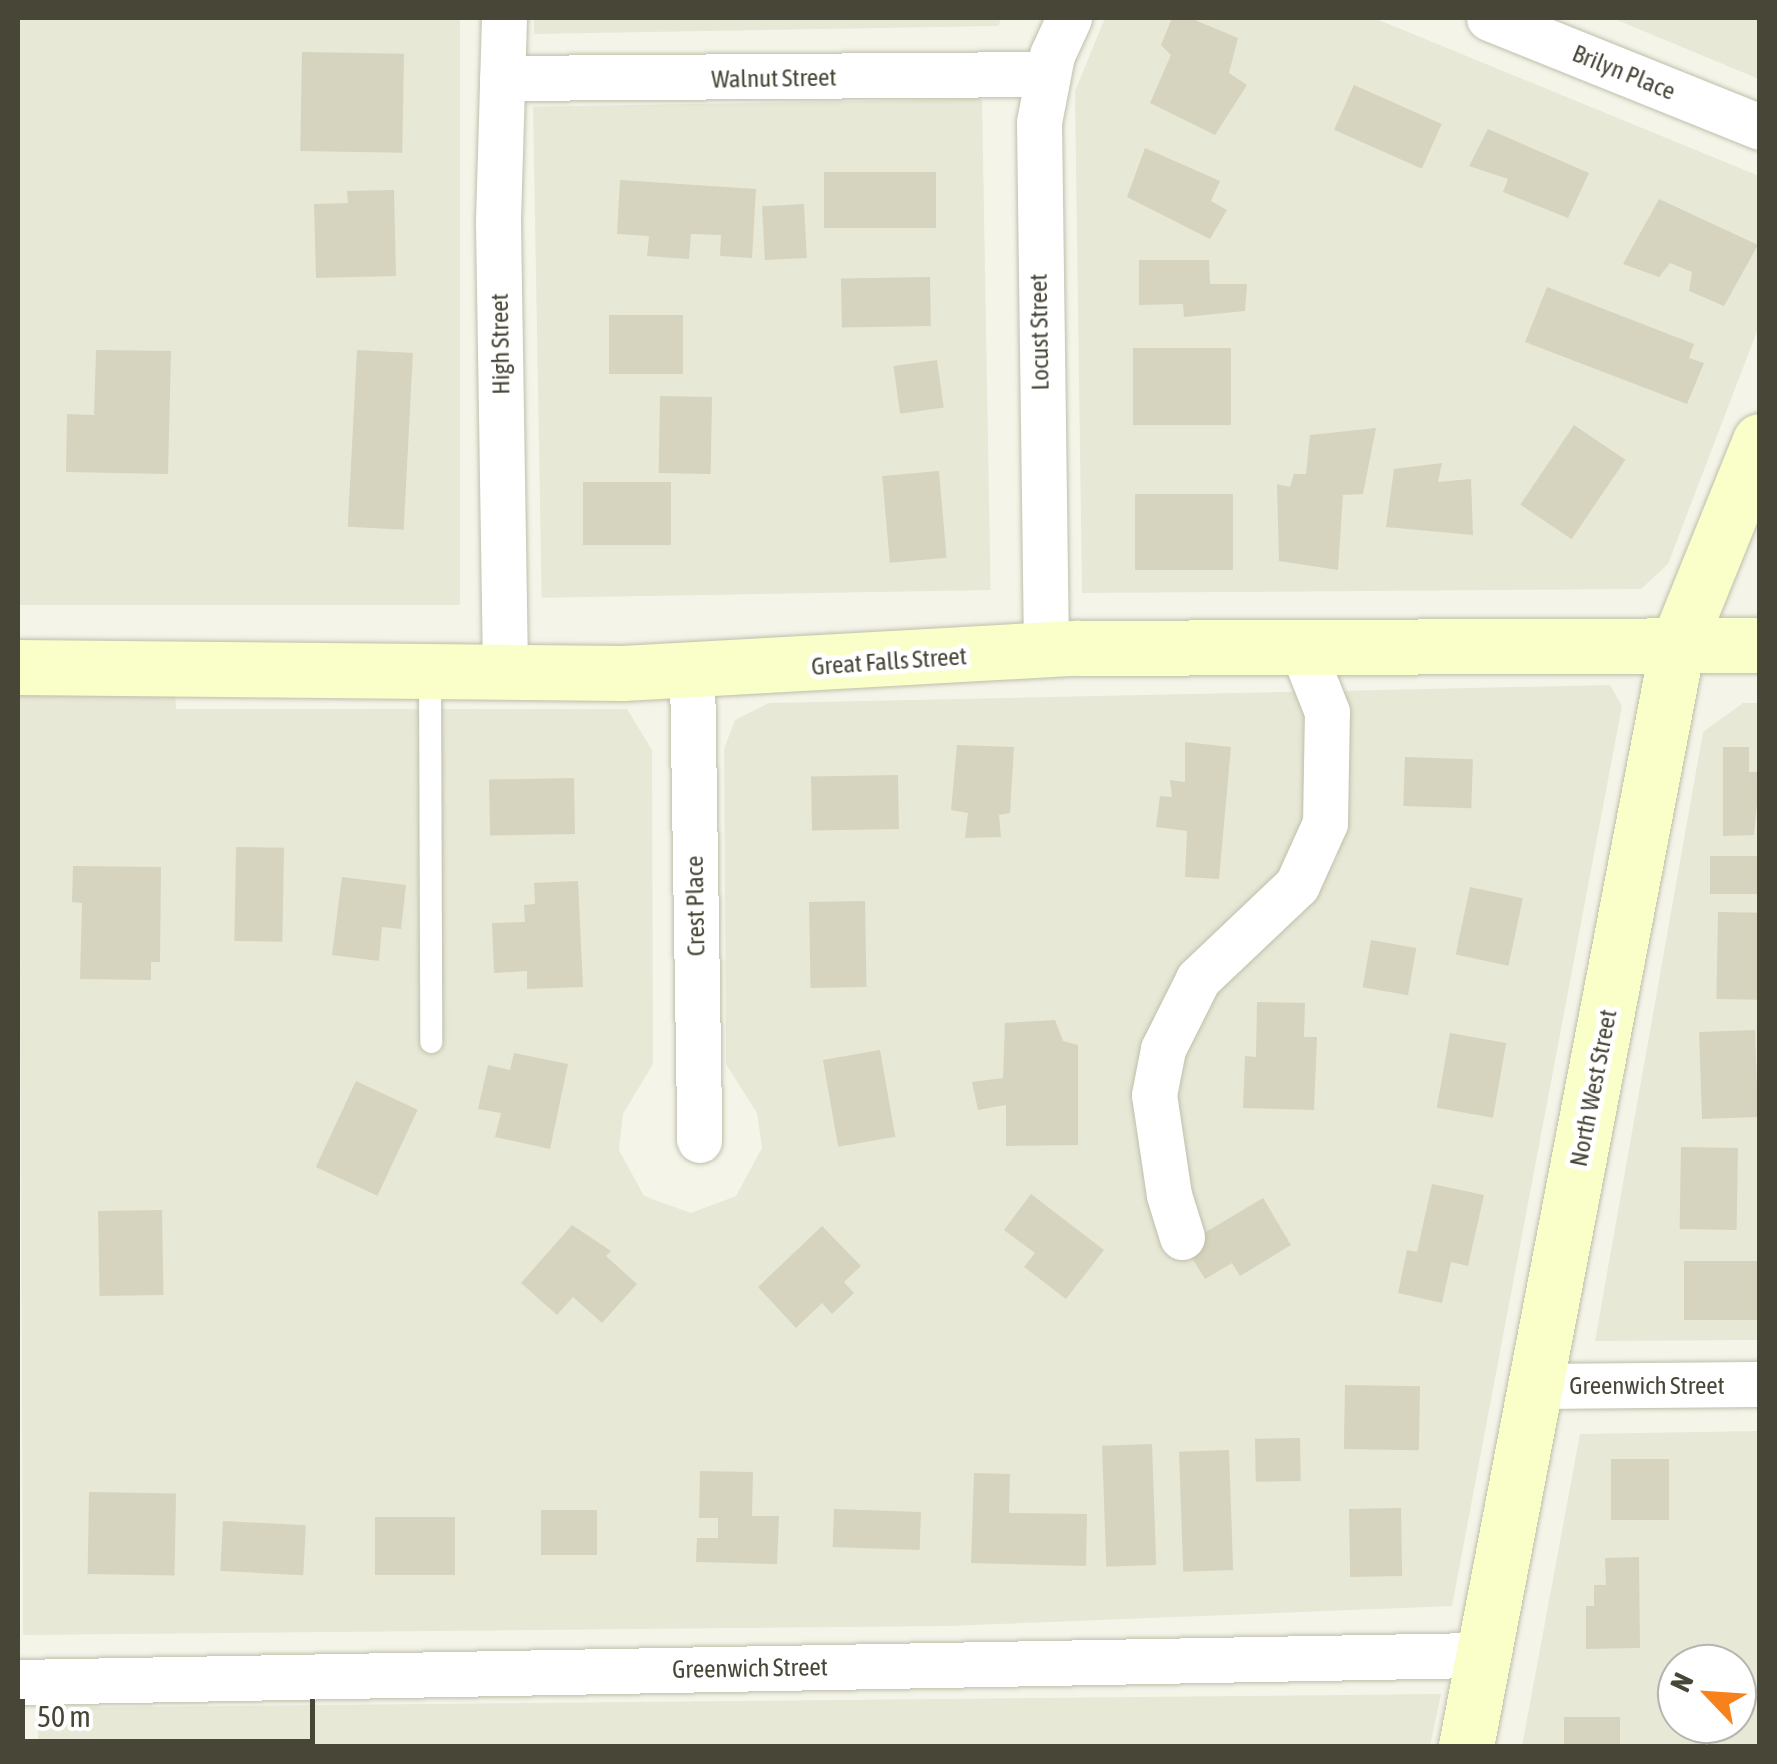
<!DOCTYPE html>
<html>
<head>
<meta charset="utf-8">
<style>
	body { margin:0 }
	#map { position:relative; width:1777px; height:1764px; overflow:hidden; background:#f4f4e9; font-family:"Asap Condensed",sans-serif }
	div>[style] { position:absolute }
	.residential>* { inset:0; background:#e8e8d7; transform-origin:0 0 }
	.building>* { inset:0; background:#d6d4be; transform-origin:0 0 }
	.roads { filter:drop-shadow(0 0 2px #bfbfab) drop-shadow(0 0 2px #bfbfab) }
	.lane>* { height:22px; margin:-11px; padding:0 11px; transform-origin:11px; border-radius:11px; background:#fff }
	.street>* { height:45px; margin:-22.5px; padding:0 22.5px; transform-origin:22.5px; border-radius:22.5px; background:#fff }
	.secondary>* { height:55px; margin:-27.5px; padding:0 27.5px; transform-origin:27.5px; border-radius:27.5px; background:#fafec9 }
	span { translate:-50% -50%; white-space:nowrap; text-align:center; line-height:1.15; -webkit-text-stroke:10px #fff; paint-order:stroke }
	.street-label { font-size:25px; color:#484637 }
	.frame { position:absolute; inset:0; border:20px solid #484637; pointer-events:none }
	.north { position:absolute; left:1657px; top:1644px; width:100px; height:100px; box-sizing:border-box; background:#fff; border:2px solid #b6b5af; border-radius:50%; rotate:295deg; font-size:28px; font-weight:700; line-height:40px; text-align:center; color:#484637 }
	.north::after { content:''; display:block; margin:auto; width:35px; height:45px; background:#f7811c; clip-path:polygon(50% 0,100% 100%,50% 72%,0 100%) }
	.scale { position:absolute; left:20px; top:1699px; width:295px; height:45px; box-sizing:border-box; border:5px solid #484637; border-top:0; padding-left:12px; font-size:30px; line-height:35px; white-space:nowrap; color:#484637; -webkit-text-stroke:8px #fff; paint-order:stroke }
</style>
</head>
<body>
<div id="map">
	<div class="residential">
		<div style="left:18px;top:18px;width:442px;height:587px"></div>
		<div style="clip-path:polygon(534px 18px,1002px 18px,998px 26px,534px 34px)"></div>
		<div style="clip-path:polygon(1105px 18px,1374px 18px,1759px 176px,1759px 326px,1668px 564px,1641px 589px,1082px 593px,1075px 91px)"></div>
		<div style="clip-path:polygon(1612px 18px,1759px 18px,1759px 79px)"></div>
		<div style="left:982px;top:99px;width:491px;height:449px;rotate:89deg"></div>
		<div style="clip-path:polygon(1610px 685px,1622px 706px,1452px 1606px,948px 1626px,23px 1635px,19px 693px,175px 692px,176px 709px,627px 709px,652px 750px,653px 1064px,623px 1114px,619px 1150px,644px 1196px,691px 1213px,736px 1196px,762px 1148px,757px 1113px,726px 1064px,724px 749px,735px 720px,769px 703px,1327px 691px,1325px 849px,1145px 1049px,1147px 1199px,1158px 1055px,1338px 858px,1338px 691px)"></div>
		<div style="clip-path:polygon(1743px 703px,1759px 703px,1759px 1340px,1595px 1341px,1703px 732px)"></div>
		<div style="clip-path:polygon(evenodd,1759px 1431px,1759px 1746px,1522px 1746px,1580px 1434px,1759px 1431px,1677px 1664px,1737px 1664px,1737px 1724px,1677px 1724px,1677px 1664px)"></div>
		<div style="clip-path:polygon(1441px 1694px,1430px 1746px,38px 1746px,38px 1708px)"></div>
	</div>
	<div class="building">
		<div style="clip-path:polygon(1172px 18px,1190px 18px,1238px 38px,1229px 73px,1247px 85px,1215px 135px,1150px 103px,1171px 55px,1161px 45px)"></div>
		<div style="left:302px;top:52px;width:102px;height:99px;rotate:1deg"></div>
		<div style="left:1354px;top:85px;width:96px;height:49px;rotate:24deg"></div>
		<div style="clip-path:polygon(1488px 129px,1589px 173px,1568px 218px,1503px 192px,1508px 179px,1469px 166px)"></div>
		<div style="clip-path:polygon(1145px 148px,1220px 181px,1211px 201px,1227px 210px,1210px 239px,1127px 197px)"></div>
		<div style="left:824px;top:172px;width:112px;height:56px"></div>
		<div style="clip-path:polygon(620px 180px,756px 189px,752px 258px,720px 256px,721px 235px,691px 234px,689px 259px,647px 256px,649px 236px,617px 234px)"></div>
		<div style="clip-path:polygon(394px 190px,396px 276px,316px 278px,314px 204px,348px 203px,347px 191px)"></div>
		<div style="clip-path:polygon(1659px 199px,1758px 245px,1724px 306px,1689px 291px,1692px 272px,1670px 263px,1659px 277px,1623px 264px)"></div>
		<div style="left:804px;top:204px;width:54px;height:42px;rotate:87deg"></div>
		<div style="clip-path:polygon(1139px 260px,1209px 260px,1210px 284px,1247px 284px,1245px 311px,1184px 317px,1183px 304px,1139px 305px)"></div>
		<div style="left:930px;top:277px;width:49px;height:89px;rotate:89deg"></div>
		<div style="clip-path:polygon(1547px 287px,1694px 344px,1689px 358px,1704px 363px,1687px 404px,1525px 342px)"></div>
		<div style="left:609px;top:315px;width:74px;height:59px"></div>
		<div style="left:1133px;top:348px;width:98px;height:77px"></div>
		<div style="clip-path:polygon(96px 350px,171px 351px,168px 474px,66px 472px,67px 414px,94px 415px)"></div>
		<div style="left:357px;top:350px;width:56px;height:177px;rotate:3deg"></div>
		<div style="left:937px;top:360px;width:48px;height:44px;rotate:82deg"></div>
		<div style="left:660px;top:396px;width:52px;height:77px;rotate:1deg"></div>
		<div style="left:1574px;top:425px;width:62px;height:96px;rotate:34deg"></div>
		<div style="clip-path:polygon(1376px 428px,1363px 494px,1343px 495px,1338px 570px,1279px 561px,1277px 484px,1290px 487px,1294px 474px,1306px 474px,1310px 435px)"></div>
		<div style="clip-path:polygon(1442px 463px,1438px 482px,1471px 479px,1473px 535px,1386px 527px,1394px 469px)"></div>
		<div style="left:939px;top:471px;width:87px;height:57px;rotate:85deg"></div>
		<div style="left:583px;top:482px;width:88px;height:63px"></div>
		<div style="left:1135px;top:494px;width:98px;height:76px"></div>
		<div style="clip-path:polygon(1185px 742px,1231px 747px,1219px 879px,1185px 877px,1187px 831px,1156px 827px,1160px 796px,1172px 797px,1170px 780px,1185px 782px)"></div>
		<div style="clip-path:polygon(957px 745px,1014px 747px,1010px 813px,999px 815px,1001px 837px,965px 838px,968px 813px,951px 810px)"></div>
		<div style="clip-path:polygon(1723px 747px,1749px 747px,1749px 772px,1760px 772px,1754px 835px,1723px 836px)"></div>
		<div style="left:1405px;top:757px;width:68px;height:49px;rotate:2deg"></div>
		<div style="left:898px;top:775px;width:54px;height:87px;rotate:89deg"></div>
		<div style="left:574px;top:778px;width:56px;height:85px;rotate:89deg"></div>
		<div style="left:236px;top:847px;width:48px;height:94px;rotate:1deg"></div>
		<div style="left:1760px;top:856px;width:38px;height:50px;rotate:90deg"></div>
		<div style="clip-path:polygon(73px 866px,161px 867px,160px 962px,151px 962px,151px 980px,80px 979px,82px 903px,72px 902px)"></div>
		<div style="clip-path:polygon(342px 877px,406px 885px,401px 929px,382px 927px,379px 961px,332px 955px)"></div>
		<div style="clip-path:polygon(578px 881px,583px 987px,527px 989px,527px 971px,494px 973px,492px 923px,525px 922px,524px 905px,535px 904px,534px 883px)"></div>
		<div style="left:1470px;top:887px;width:54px;height:69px;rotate:12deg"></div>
		<div style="left:865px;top:901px;width:86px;height:56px;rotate:89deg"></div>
		<div style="left:1718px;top:912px;width:42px;height:87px;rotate:1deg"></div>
		<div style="left:1371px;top:940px;width:46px;height:48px;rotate:10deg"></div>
		<div style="clip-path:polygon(1257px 1002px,1305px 1003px,1304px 1037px,1317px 1037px,1314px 1110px,1243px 1108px,1245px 1056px,1256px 1057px)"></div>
		<div style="clip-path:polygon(1055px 1020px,1063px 1041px,1078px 1045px,1078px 1145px,1006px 1146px,1006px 1105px,978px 1110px,972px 1082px,1003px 1078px,1005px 1023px)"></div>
		<div style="left:1755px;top:1030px;width:87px;height:56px;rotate:88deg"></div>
		<div style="left:1450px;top:1033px;width:57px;height:76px;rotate:10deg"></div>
		<div style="left:880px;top:1050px;width:88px;height:58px;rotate:80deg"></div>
		<div style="clip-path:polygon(514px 1053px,568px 1064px,550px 1149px,495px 1137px,501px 1113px,478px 1109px,488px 1065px,510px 1070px)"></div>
		<div style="left:356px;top:1081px;width:68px;height:95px;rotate:25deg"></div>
		<div style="left:1681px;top:1147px;width:57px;height:82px;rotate:1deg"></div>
		<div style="clip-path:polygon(1432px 1184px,1484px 1195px,1468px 1266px,1451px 1262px,1442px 1303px,1398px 1293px,1407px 1250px,1417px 1252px)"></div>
		<div style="clip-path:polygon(1031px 1194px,1104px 1250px,1066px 1299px,1024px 1267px,1035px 1253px,1004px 1230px)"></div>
		<div style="clip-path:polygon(1263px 1198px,1291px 1245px,1240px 1276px,1232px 1263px,1205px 1279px,1184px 1245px)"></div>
		<div style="left:162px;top:1210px;width:85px;height:64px;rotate:89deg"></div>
		<div style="clip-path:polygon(572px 1225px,611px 1251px,606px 1256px,637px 1284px,602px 1323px,573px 1297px,557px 1315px,521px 1283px)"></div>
		<div style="clip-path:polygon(822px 1226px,861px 1266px,844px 1282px,854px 1293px,832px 1314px,822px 1303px,796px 1328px,758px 1287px)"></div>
		<div style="left:1760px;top:1261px;width:59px;height:76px;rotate:90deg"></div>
		<div style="left:1345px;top:1385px;width:75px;height:64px;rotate:1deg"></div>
		<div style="left:1300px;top:1438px;width:43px;height:45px;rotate:89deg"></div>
		<div style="left:1152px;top:1444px;width:121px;height:50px;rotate:88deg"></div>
		<div style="left:1229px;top:1450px;width:120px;height:50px;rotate:88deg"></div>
		<div style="left:1611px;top:1459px;width:58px;height:61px"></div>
		<div style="clip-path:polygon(700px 1471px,753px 1472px,752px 1516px,779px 1516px,777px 1564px,696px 1562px,697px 1538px,718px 1538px,718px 1518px,699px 1518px)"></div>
		<div style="clip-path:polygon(974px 1473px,1010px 1474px,1009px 1513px,1087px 1514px,1086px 1566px,971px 1563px)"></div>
		<div style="left:89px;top:1492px;width:87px;height:82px;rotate:1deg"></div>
		<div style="left:1401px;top:1508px;width:68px;height:52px;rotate:89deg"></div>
		<div style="left:834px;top:1509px;width:87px;height:38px;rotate:2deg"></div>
		<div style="left:541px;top:1510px;width:56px;height:45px"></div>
		<div style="left:375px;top:1517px;width:80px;height:58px"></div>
		<div style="left:223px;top:1521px;width:83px;height:50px;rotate:3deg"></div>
		<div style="clip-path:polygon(1639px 1557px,1640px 1648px,1586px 1649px,1586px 1606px,1594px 1606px,1594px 1585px,1606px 1585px,1605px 1558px)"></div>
		<div style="left:1620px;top:1717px;width:29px;height:56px;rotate:90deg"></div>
	</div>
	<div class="roads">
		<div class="lane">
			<div style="left:430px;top:670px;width:372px;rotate:89.8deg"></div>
		</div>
		<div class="street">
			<div style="left:504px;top:18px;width:205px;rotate:91.7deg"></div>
			<div style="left:498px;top:223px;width:447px;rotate:89.1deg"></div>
			<div style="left:1489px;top:18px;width:292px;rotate:21.9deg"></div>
			<div style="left:502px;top:78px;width:545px;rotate:-0.42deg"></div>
			<div style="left:1046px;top:650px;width:528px;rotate:-90.76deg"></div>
			<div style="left:1039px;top:122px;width:68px;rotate:-79deg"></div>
			<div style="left:1052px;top:55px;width:41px;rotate:-65.3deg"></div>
			<div style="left:692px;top:671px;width:469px;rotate:89.1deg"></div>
			<div style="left:1182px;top:1237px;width:44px;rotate:-107.2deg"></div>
			<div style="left:1169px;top:1195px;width:101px;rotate:-98.5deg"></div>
			<div style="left:1154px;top:1095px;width:47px;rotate:-78.9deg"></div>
			<div style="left:1163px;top:1049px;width:78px;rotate:-63.4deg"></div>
			<div style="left:1198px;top:979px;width:137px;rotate:-43.5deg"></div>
			<div style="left:1297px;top:885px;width:68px;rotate:-65.7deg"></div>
			<div style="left:1325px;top:823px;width:111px;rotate:-89deg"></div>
			<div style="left:1327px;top:712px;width:68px;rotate:-111.6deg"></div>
			<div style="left:1534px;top:1386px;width:226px;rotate:-0.5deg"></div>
			<div style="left:18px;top:1682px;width:1465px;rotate:-1.06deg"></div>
		</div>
		<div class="secondary">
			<div style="left:18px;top:667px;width:605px;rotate:0.57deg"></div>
			<div style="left:623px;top:673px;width:455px;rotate:-3.2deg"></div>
			<div style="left:1077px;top:648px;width:683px;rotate:-0.25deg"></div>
			<div style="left:1466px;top:1746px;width:1120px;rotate:-79.14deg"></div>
			<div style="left:1677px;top:646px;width:221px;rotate:-68deg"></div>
		</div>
	</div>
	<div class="street-label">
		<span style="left:1624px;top:72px;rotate:22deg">Brilyn Place</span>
		<span style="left:774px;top:78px;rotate:-1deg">Walnut Street</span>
		<span style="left:1039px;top:332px;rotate:-91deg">Locust Street</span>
		<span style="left:500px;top:344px;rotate:-91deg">High Street</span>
		<span style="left:889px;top:661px;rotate:-4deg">Great Falls Street</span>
		<span style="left:695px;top:906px;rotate:-91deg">Crest Place</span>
		<span style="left:1593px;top:1088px;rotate:-79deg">North West Street</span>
		<span style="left:1647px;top:1385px">Greenwich Street</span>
		<span style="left:750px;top:1668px;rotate:-1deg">Greenwich Street</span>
	</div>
	<div class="frame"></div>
	<div class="north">N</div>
	<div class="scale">50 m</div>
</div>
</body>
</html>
